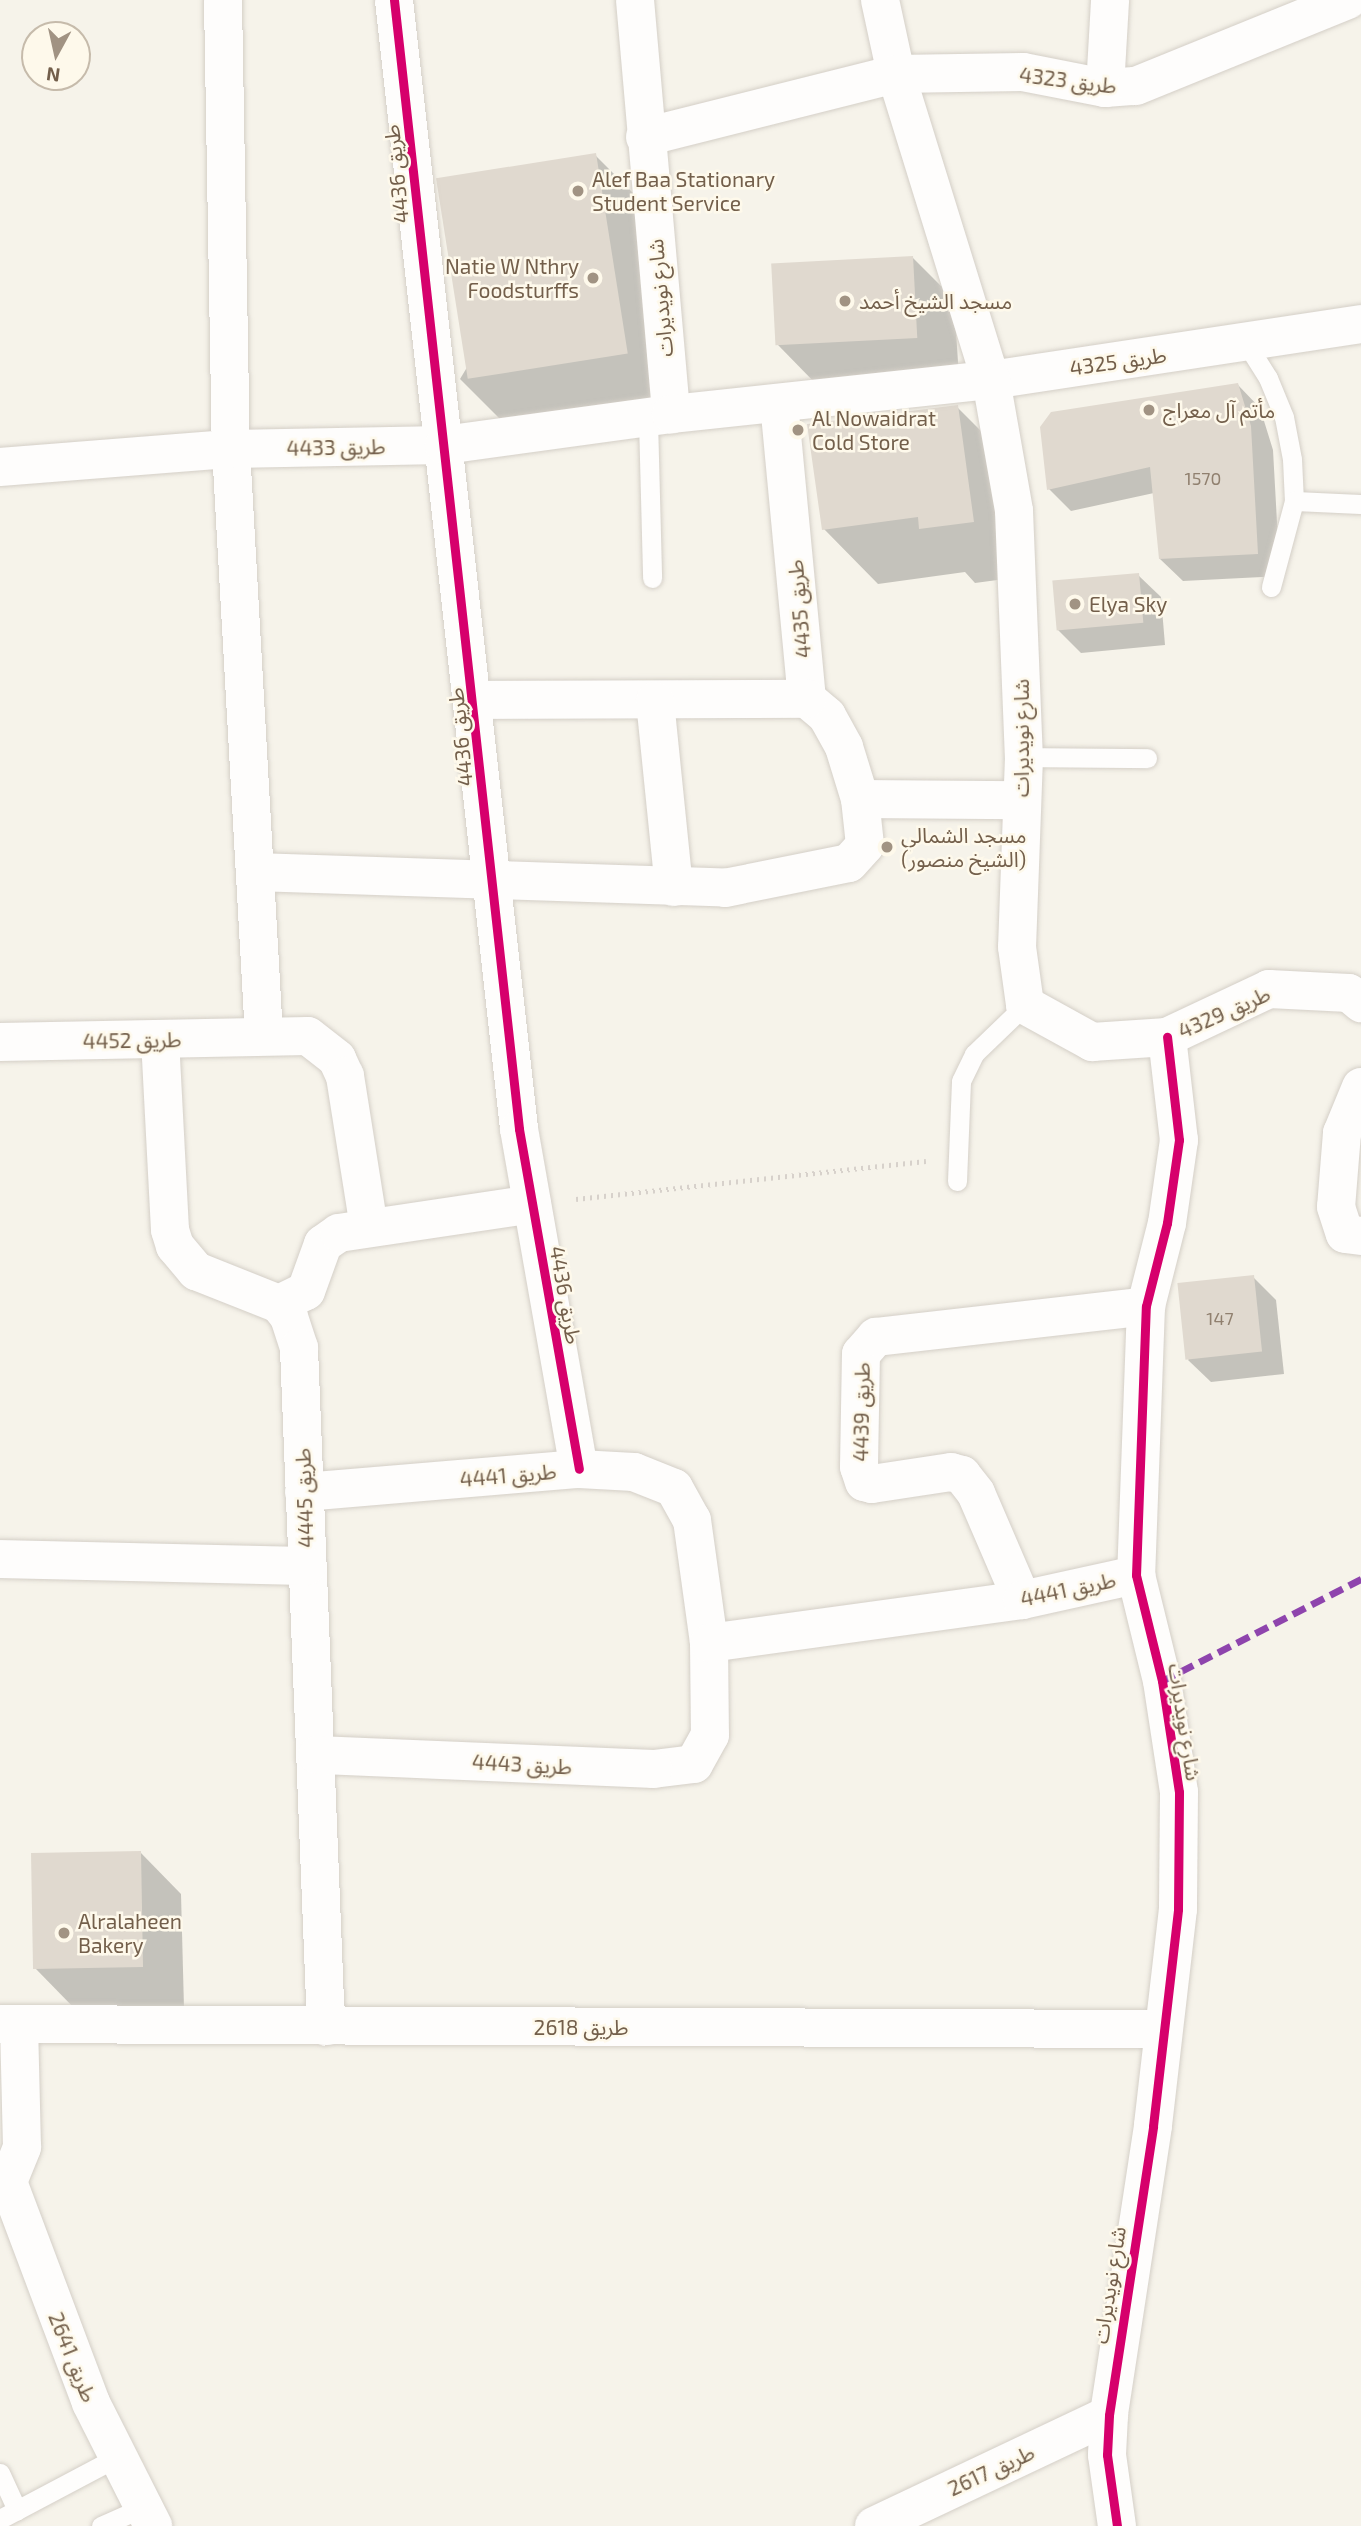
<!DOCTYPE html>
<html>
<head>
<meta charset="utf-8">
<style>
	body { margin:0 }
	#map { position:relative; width:1361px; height:2526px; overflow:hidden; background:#f6f3ea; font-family:"Exo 2","Noto Sans Arabic",sans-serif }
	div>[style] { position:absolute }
	.shadow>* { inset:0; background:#0003 }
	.building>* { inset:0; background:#e0d9cf; transform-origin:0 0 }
	.path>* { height:4.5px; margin-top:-2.25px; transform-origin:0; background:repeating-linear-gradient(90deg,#d7d1cb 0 2px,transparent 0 7px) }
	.roads { filter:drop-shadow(0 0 2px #d4cfc7) drop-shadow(0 0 2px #d4cfc7) }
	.service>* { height:19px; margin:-9.5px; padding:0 9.5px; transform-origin:9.5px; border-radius:9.5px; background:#fefdfc }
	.minor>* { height:38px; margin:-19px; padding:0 19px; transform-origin:19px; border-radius:19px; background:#fefdfc }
	.tertiary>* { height:38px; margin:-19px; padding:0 19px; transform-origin:19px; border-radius:19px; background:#fefdfc }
	.quiet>* { height:7px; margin-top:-3.5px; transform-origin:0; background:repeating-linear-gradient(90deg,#8e44ad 0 14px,transparent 0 21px) }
	.cycleway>* { height:9px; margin:-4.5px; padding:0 4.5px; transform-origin:4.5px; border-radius:4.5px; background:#d6006c }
	.dots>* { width:19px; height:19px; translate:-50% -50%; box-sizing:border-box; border:4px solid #fef9eb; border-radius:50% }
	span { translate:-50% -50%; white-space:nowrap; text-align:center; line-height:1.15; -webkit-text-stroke:5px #fef9eb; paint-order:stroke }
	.number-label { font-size:18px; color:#90806f }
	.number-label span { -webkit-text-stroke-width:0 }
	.street-label { font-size:21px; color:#735f4b }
	.poi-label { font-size:21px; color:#735f4b }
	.left { translate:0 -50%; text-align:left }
	.right { translate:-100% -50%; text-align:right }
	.north { position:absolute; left:21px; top:21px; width:70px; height:70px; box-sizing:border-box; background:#fef9eb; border:2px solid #c6bbab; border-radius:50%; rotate:188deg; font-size:19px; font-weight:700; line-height:28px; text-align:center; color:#735f4b }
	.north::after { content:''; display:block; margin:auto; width:24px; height:32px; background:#a19383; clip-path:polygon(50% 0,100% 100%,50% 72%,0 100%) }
</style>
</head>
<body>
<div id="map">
	<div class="shadow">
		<div style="clip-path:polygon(595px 155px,650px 210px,680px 408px,514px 433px,460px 379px)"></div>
		<div style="clip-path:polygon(912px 257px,954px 299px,959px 378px,819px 387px,778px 345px)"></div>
		<div style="clip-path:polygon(1238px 385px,1260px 408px,1273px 450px,1280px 576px,1183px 581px,1160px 559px,1154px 493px,1071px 511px,1049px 489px)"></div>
		<div style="clip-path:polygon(957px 407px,1012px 462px,1028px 576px,975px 583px,965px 572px,878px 584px,824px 529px)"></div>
		<div style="clip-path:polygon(1138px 575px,1161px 597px,1165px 645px,1081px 653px,1058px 630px)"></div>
		<div style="clip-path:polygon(1253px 1277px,1276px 1300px,1284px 1374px,1211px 1382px,1188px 1360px)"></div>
		<div style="clip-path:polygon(140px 1852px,181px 1894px,184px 2008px,76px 2010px,35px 1968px)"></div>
	</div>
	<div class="building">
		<div style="left:596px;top:153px;width:203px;height:162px;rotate:81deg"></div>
		<div style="left:913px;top:256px;width:82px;height:142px;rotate:87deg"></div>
		<div style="clip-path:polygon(1238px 383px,1251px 426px,1258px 554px,1159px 559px,1150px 467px,1047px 490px,1040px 427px,1051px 412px)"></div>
		<div style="clip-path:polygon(958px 405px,974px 522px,919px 529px,918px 517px,822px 530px,807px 424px)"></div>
		<div style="left:1139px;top:573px;width:50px;height:87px;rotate:85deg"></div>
		<div style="left:1254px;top:1275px;width:77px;height:77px;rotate:84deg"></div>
		<div style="left:141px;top:1851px;width:116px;height:110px;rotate:89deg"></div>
	</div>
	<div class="path">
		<div style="left:576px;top:1199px;width:352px;rotate:-6.2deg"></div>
	</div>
	<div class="roads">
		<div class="service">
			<div style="left:1246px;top:343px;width:41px;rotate:57.8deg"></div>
			<div style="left:1268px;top:378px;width:42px;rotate:67.7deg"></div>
			<div style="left:1284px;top:417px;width:43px;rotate:79.2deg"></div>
			<div style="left:1292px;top:459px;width:42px;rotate:87.3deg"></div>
			<div style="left:1294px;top:501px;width:89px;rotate:105deg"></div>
			<div style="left:648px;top:420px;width:158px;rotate:88.5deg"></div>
			<div style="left:1294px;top:501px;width:67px;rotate:2.6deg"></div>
			<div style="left:1024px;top:757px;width:123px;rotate:0.5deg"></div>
			<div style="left:957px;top:1181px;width:100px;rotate:-87.7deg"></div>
			<div style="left:961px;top:1081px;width:30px;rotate:-64deg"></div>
			<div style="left:974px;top:1054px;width:71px;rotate:-43.9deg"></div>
			<div style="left:0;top:2473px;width:41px;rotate:65.3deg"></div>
			<div style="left:0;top:2519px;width:132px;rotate:-27.9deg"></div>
			<div style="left:101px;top:2526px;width:47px;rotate:-23.8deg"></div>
		</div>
		<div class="minor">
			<div style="left:223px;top:0;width:449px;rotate:89deg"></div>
			<div style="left:231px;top:449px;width:588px;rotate:86.78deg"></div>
			<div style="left:394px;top:0;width:1136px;rotate:83.68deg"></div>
			<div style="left:519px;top:1129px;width:345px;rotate:80deg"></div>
			<div style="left:880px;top:0;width:76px;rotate:77.8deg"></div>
			<div style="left:896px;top:74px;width:320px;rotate:72.8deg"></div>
			<div style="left:991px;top:380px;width:374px;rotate:-8.6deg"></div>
			<div style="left:1105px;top:88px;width:88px;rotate:-86.7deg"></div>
			<div style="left:645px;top:137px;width:259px;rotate:-14.1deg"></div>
			<div style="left:896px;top:74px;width:127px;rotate:-0.9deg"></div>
			<div style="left:1023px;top:72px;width:84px;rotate:11deg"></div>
			<div style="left:1105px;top:88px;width:31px;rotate:-4deg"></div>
			<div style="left:1136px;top:86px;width:229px;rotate:-22.1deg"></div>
			<div style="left:779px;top:403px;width:297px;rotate:84.6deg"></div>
			<div style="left:807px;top:699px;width:26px;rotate:40deg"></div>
			<div style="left:827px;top:716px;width:35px;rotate:61deg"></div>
			<div style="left:844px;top:747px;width:54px;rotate:72.9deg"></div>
			<div style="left:0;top:467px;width:232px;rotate:-4.5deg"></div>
			<div style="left:231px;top:449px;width:213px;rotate:-1.1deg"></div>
			<div style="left:444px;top:445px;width:229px;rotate:-7.8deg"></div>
			<div style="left:474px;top:700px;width:333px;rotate:-0.2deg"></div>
			<div style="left:655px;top:701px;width:187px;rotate:84.2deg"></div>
			<div style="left:255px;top:872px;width:470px;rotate:1.9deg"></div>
			<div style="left:725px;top:888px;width:126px;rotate:-11.4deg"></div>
			<div style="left:849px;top:863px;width:24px;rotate:-48deg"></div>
			<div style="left:865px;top:845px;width:46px;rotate:-96.2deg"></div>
			<div style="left:860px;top:799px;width:162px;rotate:0.4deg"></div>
			<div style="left:1167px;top:1037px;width:113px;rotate:-25.2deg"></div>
			<div style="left:1269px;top:989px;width:80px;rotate:2.9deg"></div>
			<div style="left:1349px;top:993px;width:16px;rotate:40deg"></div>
			<div style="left:160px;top:1039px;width:191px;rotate:87deg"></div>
			<div style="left:170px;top:1230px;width:17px;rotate:73deg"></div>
			<div style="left:175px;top:1246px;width:33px;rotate:50deg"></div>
			<div style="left:196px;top:1271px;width:89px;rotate:21.7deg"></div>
			<div style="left:279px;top:1304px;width:16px;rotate:52deg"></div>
			<div style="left:289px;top:1317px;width:33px;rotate:72deg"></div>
			<div style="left:299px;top:1348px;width:679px;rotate:87.72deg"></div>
			<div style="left:0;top:1042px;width:308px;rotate:-1.1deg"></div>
			<div style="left:308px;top:1036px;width:37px;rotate:38deg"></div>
			<div style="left:337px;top:1059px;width:19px;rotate:65deg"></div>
			<div style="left:345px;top:1076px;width:153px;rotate:81deg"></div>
			<div style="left:1361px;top:1087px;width:50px;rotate:112.4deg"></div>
			<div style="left:1342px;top:1133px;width:74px;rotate:94.6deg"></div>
			<div style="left:1336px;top:1207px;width:28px;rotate:72deg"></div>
			<div style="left:1345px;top:1234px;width:16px;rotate:7deg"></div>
			<div style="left:279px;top:1304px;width:30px;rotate:-26deg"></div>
			<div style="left:306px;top:1291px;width:50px;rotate:-70.1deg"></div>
			<div style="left:323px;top:1244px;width:19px;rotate:-35deg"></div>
			<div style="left:339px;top:1233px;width:195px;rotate:-8.5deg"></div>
			<div style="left:304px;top:1492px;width:276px;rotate:-4.8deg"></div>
			<div style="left:579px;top:1469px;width:55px;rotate:3.1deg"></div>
			<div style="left:634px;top:1472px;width:43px;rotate:21.8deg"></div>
			<div style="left:674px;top:1488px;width:37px;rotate:61deg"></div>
			<div style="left:692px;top:1520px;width:124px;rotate:82.1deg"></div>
			<div style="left:709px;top:1643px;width:92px;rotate:89.4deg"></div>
			<div style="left:710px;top:1735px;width:33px;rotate:119deg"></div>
			<div style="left:694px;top:1764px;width:41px;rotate:173deg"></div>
			<div style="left:653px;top:1769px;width:336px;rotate:-177.6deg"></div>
			<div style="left:0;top:1559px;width:307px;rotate:1.3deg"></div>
			<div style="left:1022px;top:1600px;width:116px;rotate:-113.3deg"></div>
			<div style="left:976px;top:1493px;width:23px;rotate:-128deg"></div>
			<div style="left:962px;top:1475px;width:11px;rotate:-165deg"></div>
			<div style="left:951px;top:1472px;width:80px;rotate:171.4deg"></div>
			<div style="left:872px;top:1484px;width:8px;rotate:-166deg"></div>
			<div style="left:864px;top:1482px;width:16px;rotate:-108deg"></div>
			<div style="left:859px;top:1467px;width:113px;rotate:-89deg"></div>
			<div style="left:861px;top:1354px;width:23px;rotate:-49deg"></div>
			<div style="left:876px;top:1337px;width:272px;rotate:-6.5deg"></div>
			<div style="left:709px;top:1643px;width:316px;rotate:-7.8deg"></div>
			<div style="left:1022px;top:1600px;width:117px;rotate:-12.4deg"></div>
			<div style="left:0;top:2024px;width:1162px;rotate:0.25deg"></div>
			<div style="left:0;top:2171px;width:14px;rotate:54deg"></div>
			<div style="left:8px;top:2182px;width:236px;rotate:69.4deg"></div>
			<div style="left:91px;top:2403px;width:138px;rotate:63.2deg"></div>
			<div style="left:8px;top:2182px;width:38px;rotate:-68deg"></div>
			<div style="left:22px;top:2147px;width:122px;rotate:-91.4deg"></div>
			<div style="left:874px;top:2526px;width:260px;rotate:-25.3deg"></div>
		</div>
		<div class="tertiary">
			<div style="left:635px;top:0;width:416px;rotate:85deg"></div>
			<div style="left:671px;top:414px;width:322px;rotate:-6.1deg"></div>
			<div style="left:991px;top:380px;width:133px;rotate:80deg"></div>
			<div style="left:1014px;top:511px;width:246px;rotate:87.7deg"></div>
			<div style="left:1024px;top:757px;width:190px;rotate:92.1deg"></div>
			<div style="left:1017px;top:947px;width:59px;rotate:82.1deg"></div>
			<div style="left:1025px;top:1005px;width:77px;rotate:28.9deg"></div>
			<div style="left:1092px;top:1042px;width:75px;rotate:-3.8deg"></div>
			<div style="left:1167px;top:1037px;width:104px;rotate:83.4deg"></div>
			<div style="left:1179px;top:1140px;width:84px;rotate:98.2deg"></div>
			<div style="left:1167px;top:1223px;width:86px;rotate:104.2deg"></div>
			<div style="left:1146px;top:1306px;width:269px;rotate:92.1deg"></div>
			<div style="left:1136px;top:1575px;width:109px;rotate:76.2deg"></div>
			<div style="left:1162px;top:1681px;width:112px;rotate:81.3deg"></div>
			<div style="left:1179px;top:1792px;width:117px;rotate:90.5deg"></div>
			<div style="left:1178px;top:1909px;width:218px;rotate:96.6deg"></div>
			<div style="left:1153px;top:2126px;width:292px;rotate:98.7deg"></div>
			<div style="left:1109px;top:2415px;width:40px;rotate:92.9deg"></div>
			<div style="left:1107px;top:2455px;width:72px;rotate:82deg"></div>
		</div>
	</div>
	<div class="quiet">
		<div style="left:1162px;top:1681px;width:224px;rotate:-27.1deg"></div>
	</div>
	<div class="cycleway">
		<div style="left:394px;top:0;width:1136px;rotate:83.68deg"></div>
		<div style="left:519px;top:1129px;width:345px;rotate:80deg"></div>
		<div style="left:1117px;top:2526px;width:72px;rotate:-98deg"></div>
		<div style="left:1107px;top:2455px;width:40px;rotate:-87.1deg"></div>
		<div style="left:1109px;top:2415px;width:292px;rotate:-81.3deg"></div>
		<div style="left:1153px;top:2126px;width:218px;rotate:-83.4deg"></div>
		<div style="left:1178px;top:1909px;width:117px;rotate:-89.5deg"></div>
		<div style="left:1179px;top:1792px;width:112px;rotate:-98.7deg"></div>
		<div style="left:1162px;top:1681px;width:109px;rotate:-103.8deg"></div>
		<div style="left:1136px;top:1575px;width:269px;rotate:-87.9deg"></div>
		<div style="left:1146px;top:1306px;width:86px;rotate:-75.8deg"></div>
		<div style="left:1167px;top:1223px;width:84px;rotate:-81.8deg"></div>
		<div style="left:1179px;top:1140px;width:104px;rotate:-96.6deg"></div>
	</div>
	<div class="dots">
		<div style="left:578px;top:191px;background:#a19383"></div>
		<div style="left:593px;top:278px;background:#a19383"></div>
		<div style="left:845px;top:301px;background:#a19383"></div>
		<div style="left:1149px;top:410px;background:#a19383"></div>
		<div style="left:798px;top:430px;background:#a19383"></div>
		<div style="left:1075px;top:604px;background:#a19383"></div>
		<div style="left:887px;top:847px;background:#a19383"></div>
		<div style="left:64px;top:1933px;background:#a19383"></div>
	</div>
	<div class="number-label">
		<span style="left:1203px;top:478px">1570</span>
		<span style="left:1220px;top:1318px">147</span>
	</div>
	<div class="street-label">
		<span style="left:1068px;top:80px;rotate:7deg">طريق 4323</span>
		<span style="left:396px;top:174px;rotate:-96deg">طريق 4436</span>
		<span style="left:660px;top:298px;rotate:-95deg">شارع نويديرات</span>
		<span style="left:1118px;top:361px;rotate:-8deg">طريق 4325</span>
		<span style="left:336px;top:447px;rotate:-1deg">طريق 4433</span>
		<span style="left:799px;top:609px;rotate:-95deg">طريق 4435</span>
		<span style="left:460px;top:737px;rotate:-96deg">طريق 4436</span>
		<span style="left:1021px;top:738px;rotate:-90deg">شارع نويديرات</span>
		<span style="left:1224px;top:1012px;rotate:-24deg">طريق 4329</span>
		<span style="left:132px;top:1040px;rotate:-1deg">طريق 4452</span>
		<span style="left:566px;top:1295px;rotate:80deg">طريق 4436</span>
		<span style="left:861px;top:1412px;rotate:-89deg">طريق 4439</span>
		<span style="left:508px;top:1475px;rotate:-5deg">طريق 4441</span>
		<span style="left:304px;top:1498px;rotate:-92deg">طريق 4445</span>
		<span style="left:1068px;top:1589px;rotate:-12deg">طريق 4441</span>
		<span style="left:1185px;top:1722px;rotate:81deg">شارع نويديرات</span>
		<span style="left:522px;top:1764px;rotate:3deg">طريق 4443</span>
		<span style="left:581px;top:2027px">طريق 2618</span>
		<span style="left:1109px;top:2285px;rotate:-81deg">شارع نويديرات</span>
		<span style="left:73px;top:2357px;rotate:68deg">طريق 2641</span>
		<span style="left:991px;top:2470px;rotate:-25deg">طريق 2617</span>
	</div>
	<div class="poi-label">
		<span class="left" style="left:592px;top:191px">Alef Baa Stationary<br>Student Service</span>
		<span class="right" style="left:579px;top:278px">Natie W Nthry<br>Foodsturffs</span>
		<span class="left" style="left:859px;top:301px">مسجد الشيخ أحمد</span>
		<span class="left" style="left:1163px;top:410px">مأتم آل معراج</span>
		<span class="left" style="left:812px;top:430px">Al Nowaidrat<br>Cold Store</span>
		<span class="left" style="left:1089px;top:604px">Elya Sky</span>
		<span class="left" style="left:901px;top:847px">مسجد الشمالي<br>(الشيخ منصور)</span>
		<span class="left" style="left:78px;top:1933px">Alralaheen<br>Bakery</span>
	</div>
	<div class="north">N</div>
</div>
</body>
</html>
